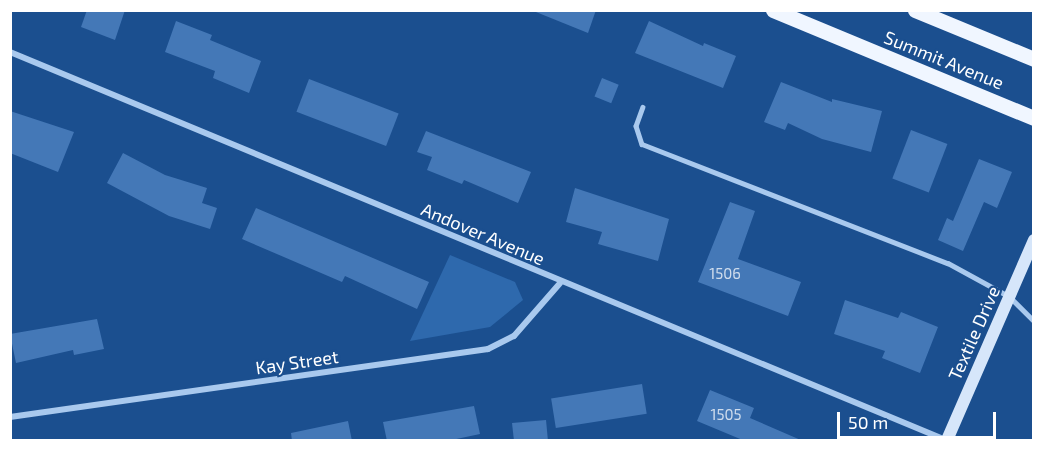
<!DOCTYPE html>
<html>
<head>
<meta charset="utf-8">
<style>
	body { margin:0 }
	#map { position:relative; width:1044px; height:451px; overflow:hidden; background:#1b4f8f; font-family:"Exo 2",sans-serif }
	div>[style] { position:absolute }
	.green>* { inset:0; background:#2e69ad }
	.building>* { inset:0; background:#4478b7; transform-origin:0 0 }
	.lane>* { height:4.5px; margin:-2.25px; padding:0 2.25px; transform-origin:2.25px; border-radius:2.25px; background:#a9c9ee }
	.street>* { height:6px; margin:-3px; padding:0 3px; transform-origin:3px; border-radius:3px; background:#a9c9ee }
	.secondary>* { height:12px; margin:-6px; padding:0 6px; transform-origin:6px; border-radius:6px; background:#d6e6fa }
	.primary>* { height:15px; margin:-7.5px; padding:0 7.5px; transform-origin:7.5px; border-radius:7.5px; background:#f0f6ff }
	span { translate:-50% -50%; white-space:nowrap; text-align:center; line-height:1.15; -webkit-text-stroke:4.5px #1b4f8f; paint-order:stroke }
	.number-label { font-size:15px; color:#d0dded }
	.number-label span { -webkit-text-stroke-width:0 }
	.street-label { font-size:18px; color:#fff }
	.frame { position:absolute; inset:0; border:12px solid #fff; pointer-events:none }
	.scale { position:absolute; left:837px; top:412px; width:159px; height:27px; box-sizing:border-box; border:3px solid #fff; border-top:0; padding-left:8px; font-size:18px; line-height:21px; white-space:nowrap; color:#fff; -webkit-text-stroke:4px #1b4f8f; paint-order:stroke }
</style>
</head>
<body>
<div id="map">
	<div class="green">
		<div style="clip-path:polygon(450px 255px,515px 282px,523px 300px,490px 327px,410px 341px)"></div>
	</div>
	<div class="building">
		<div style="clip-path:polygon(87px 10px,125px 10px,115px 40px,81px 27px)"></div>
		<div style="clip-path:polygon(531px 10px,596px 10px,588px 33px)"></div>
		<div style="clip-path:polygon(176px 21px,212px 35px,210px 40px,261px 61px,249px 93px,213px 78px,215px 71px,165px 52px)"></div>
		<div style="clip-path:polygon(649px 21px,703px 46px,704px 43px,736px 56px,723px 88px,635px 53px)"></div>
		<div style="left:602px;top:78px;width:18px;height:20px;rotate:22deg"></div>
		<div style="left:309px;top:79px;width:96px;height:35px;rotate:21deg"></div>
		<div style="clip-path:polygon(781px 82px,832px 102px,832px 99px,882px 111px,871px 152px,822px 139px,788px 123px,785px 130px,764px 122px)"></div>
		<div style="clip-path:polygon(10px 111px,74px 132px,58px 172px,10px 153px)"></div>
		<div style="left:911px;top:130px;width:39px;height:52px;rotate:21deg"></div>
		<div style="clip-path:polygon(426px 131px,531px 172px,518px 203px,464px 180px,462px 184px,427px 170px,432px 157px,417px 152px)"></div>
		<div style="clip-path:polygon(123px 153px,165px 175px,207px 188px,202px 203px,217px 208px,210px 229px,169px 216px,107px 183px)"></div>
		<div style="clip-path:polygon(979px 159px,1012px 172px,997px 208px,984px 202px,963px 251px,938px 240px,947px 218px,953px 221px)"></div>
		<div style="clip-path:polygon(575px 188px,669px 219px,658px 261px,598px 244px,602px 232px,566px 222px)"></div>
		<div style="clip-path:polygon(730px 202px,755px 211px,738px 259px,801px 282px,788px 316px,698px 282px)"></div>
		<div style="clip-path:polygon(256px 208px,429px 282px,417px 309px,345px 276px,342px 282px,242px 239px)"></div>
		<div style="clip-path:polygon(845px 300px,898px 318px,901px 312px,938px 327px,920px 373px,882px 358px,885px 351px,834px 334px)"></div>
		<div style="clip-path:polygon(97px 319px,104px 349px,74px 355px,73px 350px,16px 363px,10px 334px)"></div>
		<div style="left:642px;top:384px;width:30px;height:92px;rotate:81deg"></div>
		<div style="clip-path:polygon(710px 390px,754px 408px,750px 418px,803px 441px,745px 441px,697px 421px)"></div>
		<div style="clip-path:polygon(474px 406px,480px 434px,447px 441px,387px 441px,383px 422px)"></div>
		<div style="clip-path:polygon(546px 420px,548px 441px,514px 441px,512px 423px)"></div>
		<div style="clip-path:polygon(348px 421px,352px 441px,292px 441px,291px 433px)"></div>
	</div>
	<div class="lane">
		<div style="left:643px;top:107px;width:20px;rotate:110deg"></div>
		<div style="left:636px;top:126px;width:19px;rotate:72deg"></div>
		<div style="left:642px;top:144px;width:328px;rotate:21.3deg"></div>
		<div style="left:948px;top:263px;width:71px;rotate:28.7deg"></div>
		<div style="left:1010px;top:297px;width:34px;rotate:45deg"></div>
	</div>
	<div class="street">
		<div style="left:10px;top:52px;width:1013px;rotate:22.52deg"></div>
		<div style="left:10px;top:417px;width:483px;rotate:-8.1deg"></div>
		<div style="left:488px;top:349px;width:29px;rotate:-27deg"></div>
		<div style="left:514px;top:336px;width:70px;rotate:-49deg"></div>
	</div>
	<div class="secondary">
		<div style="left:947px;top:440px;width:218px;rotate:-66.5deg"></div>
	</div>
	<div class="primary">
		<div style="left:773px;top:10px;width:282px;rotate:22.5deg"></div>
		<div style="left:915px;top:10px;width:129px;rotate:22.4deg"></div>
	</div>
	<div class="number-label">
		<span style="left:725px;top:274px">1506</span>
		<span style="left:726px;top:415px">1505</span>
	</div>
	<div class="street-label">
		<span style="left:944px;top:60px;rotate:22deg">Summit Avenue</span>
		<span style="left:483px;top:234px;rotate:23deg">Andover Avenue</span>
		<span style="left:974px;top:333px;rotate:-66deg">Textile Drive</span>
		<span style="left:297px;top:362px;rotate:-8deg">Kay Street</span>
	</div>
	<div class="frame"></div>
	<div class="scale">50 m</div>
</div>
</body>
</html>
